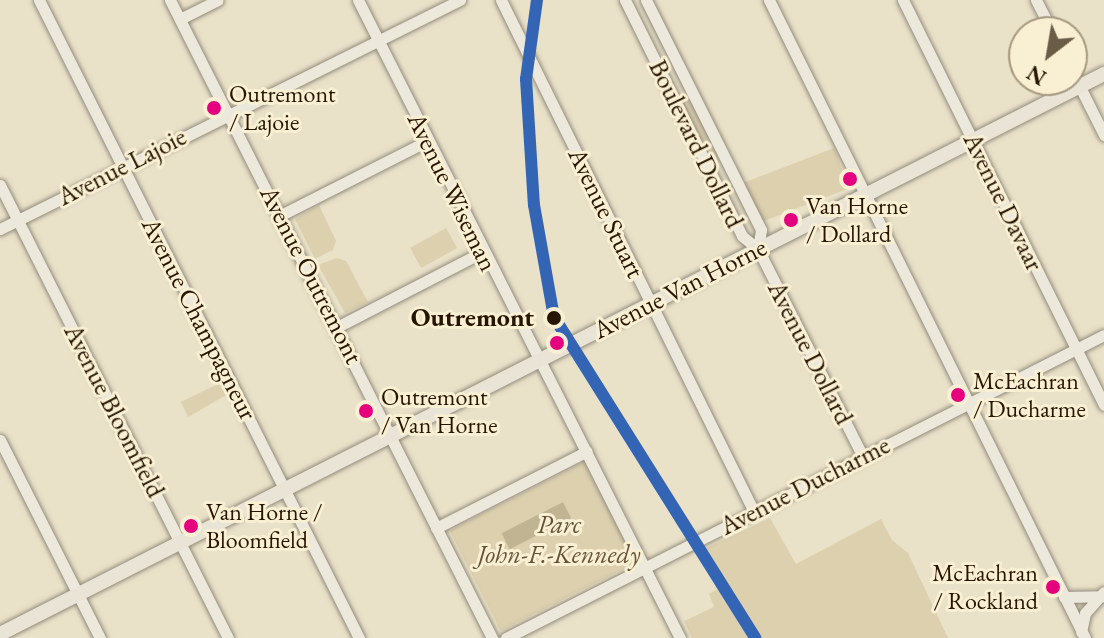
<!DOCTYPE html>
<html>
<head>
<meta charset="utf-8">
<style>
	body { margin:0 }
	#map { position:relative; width:1104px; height:638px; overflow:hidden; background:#e9e1c8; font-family:"EB Garamond",serif }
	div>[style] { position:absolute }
	.green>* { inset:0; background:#ddd0af; transform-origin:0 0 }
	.water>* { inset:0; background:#c0b493; transform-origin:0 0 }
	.roads { filter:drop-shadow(0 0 2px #938c7c) drop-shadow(0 0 2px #938c7c) }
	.minor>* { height:11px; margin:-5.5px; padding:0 5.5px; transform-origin:5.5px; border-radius:5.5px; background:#ece8dc }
	.major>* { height:14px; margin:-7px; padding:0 7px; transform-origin:7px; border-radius:7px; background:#e9e4d6 }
	.metro-1>* { height:12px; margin:-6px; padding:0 6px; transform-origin:6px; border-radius:6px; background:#3465b4 }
	.dots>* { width:22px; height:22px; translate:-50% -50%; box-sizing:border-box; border:4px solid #f9efd3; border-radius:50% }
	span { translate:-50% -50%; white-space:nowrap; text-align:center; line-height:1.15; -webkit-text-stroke:6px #f9efd3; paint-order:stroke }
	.bus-label { font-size:24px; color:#261501 }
	.left { translate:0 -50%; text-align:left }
	.right { translate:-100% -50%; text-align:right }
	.street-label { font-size:26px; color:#261501 }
	.stop-label { font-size:26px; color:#261501; font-weight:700 }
	.park-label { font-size:26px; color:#635237; font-style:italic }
	.north { position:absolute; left:1008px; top:16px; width:80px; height:80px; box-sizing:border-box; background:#f9efd3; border:2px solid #a5987f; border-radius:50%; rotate:211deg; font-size:22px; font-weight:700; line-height:32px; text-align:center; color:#261501 }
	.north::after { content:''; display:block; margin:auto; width:28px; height:36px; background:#6a5c47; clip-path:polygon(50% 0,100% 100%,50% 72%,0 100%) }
</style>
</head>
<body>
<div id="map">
	<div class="green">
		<div style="clip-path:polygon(681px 93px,687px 93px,720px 160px,717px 164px,678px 99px)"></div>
		<div style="left:834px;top:148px;width:43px;height:96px;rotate:69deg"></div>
		<div style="clip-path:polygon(319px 205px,336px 241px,333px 250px,315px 259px,295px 219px)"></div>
		<div style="left:446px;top:228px;width:23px;height:41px;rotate:61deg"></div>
		<div style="clip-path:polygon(337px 258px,346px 261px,368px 302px,345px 313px,318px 265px)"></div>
		<div style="clip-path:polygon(220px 383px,226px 395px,188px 417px,181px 402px)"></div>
		<div style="left:584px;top:462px;width:113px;height:151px;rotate:63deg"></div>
		<div style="clip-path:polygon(770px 518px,796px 564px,881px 519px,892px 540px,908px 553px,948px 638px,692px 638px,684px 621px,714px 607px,709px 594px,724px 586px,704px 549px)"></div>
	</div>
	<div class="water">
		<div style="left:563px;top:502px;width:18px;height:69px;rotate:63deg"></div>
	</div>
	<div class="roads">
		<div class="minor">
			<div style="left:39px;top:0;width:714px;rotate:63.36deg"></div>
			<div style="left:170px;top:0;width:715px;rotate:63.22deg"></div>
			<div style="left:358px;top:0;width:715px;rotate:63.22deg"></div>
			<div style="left:501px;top:0;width:571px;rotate:63.7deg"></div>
			<div style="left:625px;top:0;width:263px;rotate:63.6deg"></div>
			<div style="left:742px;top:236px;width:21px;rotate:39deg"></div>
			<div style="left:758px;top:249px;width:233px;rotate:63.2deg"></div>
			<div style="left:646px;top:0;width:257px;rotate:63.4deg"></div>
			<div style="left:761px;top:230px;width:19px;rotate:99deg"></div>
			<div style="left:769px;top:0;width:712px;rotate:63.65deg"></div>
			<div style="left:903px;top:0;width:452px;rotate:63.6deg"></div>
			<div style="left:1036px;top:0;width:36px;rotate:63deg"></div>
			<div style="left:180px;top:19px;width:42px;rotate:-26.6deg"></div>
			<div style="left:1072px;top:71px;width:72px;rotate:63.4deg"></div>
			<div style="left:0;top:185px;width:507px;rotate:63.28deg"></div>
			<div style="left:281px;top:215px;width:164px;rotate:-26.9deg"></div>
			<div style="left:0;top:229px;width:514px;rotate:-26.47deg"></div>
			<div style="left:337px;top:327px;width:163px;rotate:-27.3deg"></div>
			<div style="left:0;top:440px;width:222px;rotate:63.2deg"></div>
			<div style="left:436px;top:528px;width:169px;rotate:-27deg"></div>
			<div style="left:1064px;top:597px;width:39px;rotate:-1deg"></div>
			<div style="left:1081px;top:632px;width:19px;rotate:-78deg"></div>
			<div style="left:1085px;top:613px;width:28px;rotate:-48deg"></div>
			<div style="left:506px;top:638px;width:670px;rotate:-26.87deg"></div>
		</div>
		<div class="major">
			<div style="left:0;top:634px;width:1238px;rotate:-26.9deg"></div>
		</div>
	</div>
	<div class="metro-1">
		<div style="left:537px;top:0;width:80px;rotate:97.9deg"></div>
		<div style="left:526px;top:79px;width:126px;rotate:86.4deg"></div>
		<div style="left:534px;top:205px;width:114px;rotate:79.9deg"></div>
		<div style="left:554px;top:317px;width:379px;rotate:57.9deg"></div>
	</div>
	<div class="dots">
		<div style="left:214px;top:108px;background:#e5007d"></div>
		<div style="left:850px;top:179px;background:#e5007d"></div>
		<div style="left:791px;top:220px;background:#e5007d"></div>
		<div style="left:554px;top:318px;background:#261501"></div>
		<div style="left:557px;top:343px;background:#e5007d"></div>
		<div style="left:958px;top:395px;background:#e5007d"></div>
		<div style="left:366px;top:411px;background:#e5007d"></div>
		<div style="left:191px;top:526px;background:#e5007d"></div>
		<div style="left:1053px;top:587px;background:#e5007d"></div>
	</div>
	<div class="bus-label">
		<span class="left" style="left:229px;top:108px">Outremont<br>/ Lajoie</span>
		<span class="left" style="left:806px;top:220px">Van Horne<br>/ Dollard</span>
		<span class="left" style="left:973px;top:395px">McEachran<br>/ Ducharme</span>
		<span class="left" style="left:381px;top:411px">Outremont<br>/ Van Horne</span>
		<span class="left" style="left:206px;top:526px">Van Horne /<br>Bloomfield</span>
		<span class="right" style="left:1038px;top:587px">McEachran<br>/ Rockland</span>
	</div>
	<div class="street-label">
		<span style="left:696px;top:144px;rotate:64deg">Boulevard Dollard</span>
		<span style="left:122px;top:167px;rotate:-27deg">Avenue Lajoie</span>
		<span style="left:452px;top:192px;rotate:64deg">Avenue Wiseman</span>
		<span style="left:1003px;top:202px;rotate:64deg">Avenue Davaar</span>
		<span style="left:606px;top:213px;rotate:64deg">Avenue Stuart</span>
		<span style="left:311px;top:275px;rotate:63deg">Avenue Outremont</span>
		<span style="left:680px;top:289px;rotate:-27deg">Avenue Van Horne</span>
		<span style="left:199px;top:319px;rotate:63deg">Avenue Champagneur</span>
		<span style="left:810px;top:353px;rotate:63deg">Avenue Dollard</span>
		<span style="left:114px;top:411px;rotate:63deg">Avenue Bloomfield</span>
		<span style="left:805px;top:486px;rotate:-27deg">Avenue Ducharme</span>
	</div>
	<div class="stop-label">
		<span class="right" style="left:534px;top:318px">Outremont</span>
	</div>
	<div class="park-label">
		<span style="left:559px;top:540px">Parc<br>John-F.-Kennedy</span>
	</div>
	<div class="north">N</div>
</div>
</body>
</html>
